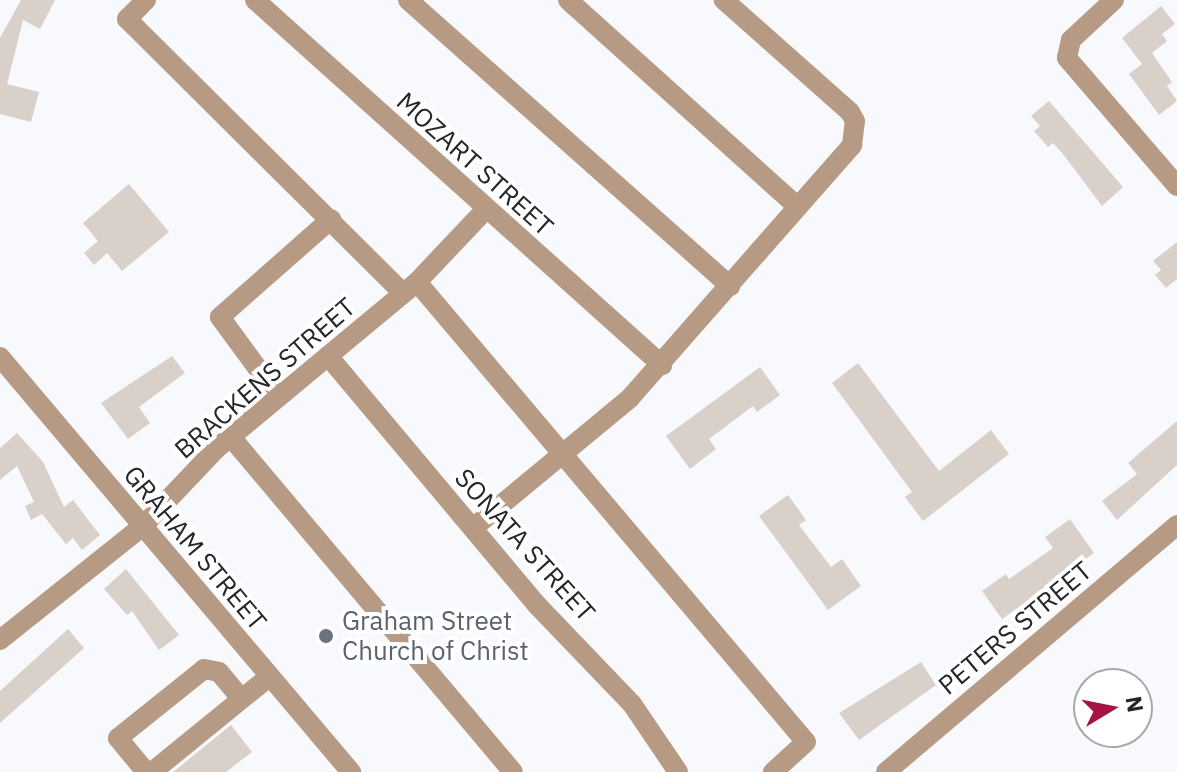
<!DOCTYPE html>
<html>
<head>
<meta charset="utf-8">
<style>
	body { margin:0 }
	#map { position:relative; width:1177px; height:772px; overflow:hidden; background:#f7f9fd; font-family:"IBM Plex Sans",sans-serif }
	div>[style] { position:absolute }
	.building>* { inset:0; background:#d9d1c9 }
	.minor>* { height:20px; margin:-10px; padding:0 10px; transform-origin:10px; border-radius:10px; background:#b79a83 }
	.dots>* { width:22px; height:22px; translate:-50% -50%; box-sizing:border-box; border:4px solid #fff; border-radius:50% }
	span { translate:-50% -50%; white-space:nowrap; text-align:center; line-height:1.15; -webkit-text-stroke:8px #fff; paint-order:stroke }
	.street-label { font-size:26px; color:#24262a }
	.worship-label { font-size:26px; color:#5b616d }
	.left { translate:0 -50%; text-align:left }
	.north { position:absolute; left:1073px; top:668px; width:80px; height:80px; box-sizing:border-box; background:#fff; border:2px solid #a7a8aa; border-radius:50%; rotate:80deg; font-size:22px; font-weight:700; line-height:32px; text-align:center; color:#24262a }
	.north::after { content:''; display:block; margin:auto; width:28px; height:36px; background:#a81346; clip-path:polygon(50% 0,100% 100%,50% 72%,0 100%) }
</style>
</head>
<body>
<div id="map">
	<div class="building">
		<div style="clip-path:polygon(21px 0,55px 0,40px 29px,23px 20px,7px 84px,39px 92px,31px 122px,0 114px,0 38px)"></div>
		<div style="clip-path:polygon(1161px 6px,1175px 24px,1162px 34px,1167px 41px,1152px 53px,1172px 82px,1167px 86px,1177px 101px,1159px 115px,1129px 74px,1142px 64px,1122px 38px)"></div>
		<div style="clip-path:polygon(1049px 101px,1123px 187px,1102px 206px,1063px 154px,1053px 143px,1048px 147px,1034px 131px,1040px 126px,1031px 116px)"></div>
		<div style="clip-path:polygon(129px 184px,169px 232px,122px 271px,107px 253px,94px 265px,84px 253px,98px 241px,83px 223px)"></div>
		<div style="clip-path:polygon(1177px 242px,1177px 279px,1166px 288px,1155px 275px,1161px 270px,1153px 261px)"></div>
		<div style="clip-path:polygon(172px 356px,185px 373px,139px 407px,150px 423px,128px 439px,101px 403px)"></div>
		<div style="clip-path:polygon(858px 363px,939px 471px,991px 430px,1009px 454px,923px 521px,905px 497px,912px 492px,832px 383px)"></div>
		<div style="clip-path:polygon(760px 367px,780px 395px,757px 412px,753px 406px,709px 439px,716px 449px,690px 469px,666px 436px)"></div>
		<div style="clip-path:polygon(1177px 421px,1177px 465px,1117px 520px,1102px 501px,1137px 474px,1128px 463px)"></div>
		<div style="clip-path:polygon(17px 433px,43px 462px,64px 507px,73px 500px,100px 535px,82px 550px,73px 538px,66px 544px,42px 514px,31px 520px,25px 506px,34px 502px,17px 466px,0 480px,0 448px)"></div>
		<div style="clip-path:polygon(788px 495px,806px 520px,799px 525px,831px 567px,842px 559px,861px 586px,828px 610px,759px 516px)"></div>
		<div style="clip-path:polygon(1070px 519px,1094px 553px,1002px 619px,982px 591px,1006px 574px,1009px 579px,1053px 548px,1045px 537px)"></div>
		<div style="clip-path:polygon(126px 569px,179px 635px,159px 650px,132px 611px,127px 615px,104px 589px)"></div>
		<div style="clip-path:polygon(68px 629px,84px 648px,0 723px,0 691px)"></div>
		<div style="clip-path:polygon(921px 662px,936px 685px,859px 740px,839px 713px)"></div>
		<div style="clip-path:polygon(231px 725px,252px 752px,226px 772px,173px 772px)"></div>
	</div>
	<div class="minor">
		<div style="left:146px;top:0;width:27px;rotate:135deg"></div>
		<div style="left:127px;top:19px;width:389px;rotate:44.8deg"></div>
		<div style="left:255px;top:0;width:547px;rotate:41.89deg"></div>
		<div style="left:408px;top:0;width:431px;rotate:41.6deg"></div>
		<div style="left:568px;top:0;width:309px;rotate:42deg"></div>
		<div style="left:1114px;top:0;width:59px;rotate:137.1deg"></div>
		<div style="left:1071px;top:40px;width:18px;rotate:103deg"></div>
		<div style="left:1067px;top:58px;width:169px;rotate:49.3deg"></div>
		<div style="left:417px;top:282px;width:602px;rotate:49.78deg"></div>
		<div style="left:806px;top:742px;width:45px;rotate:137.7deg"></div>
		<div style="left:328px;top:356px;width:325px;rotate:50deg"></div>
		<div style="left:537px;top:605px;width:137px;rotate:46.2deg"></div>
		<div style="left:632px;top:704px;width:82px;rotate:55.9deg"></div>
		<div style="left:0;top:357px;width:544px;rotate:49.78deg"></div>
		<div style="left:278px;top:396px;width:98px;rotate:-126.3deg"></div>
		<div style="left:220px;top:317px;width:148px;rotate:-41.4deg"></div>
		<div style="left:230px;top:436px;width:439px;rotate:49.9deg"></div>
		<div style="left:473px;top:528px;width:204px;rotate:-39.6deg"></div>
		<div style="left:630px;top:398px;width:337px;rotate:-48.7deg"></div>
		<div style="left:852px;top:145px;width:24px;rotate:-83deg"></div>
		<div style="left:855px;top:121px;width:10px;rotate:-119deg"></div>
		<div style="left:850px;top:112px;width:169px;rotate:-138.4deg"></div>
		<div style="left:0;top:640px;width:183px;rotate:-38.6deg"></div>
		<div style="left:143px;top:526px;width:106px;rotate:-46.5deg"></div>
		<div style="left:216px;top:449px;width:261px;rotate:-39.7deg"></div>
		<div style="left:417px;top:282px;width:99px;rotate:-46.6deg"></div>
		<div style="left:146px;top:772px;width:44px;rotate:-129.5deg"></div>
		<div style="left:118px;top:738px;width:110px;rotate:-38.7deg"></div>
		<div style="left:204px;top:669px;width:15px;rotate:11deg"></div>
		<div style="left:219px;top:672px;width:35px;rotate:50deg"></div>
		<div style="left:152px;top:772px;width:152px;rotate:-39.1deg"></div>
		<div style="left:886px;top:772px;width:382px;rotate:-40.3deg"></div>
	</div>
	<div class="dots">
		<div style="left:326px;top:636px;background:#6b7280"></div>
	</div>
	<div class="street-label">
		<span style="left:475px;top:164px;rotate:42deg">MOZART STREET</span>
		<span style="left:265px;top:378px;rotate:-41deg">BRACKENS STREET</span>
		<span style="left:525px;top:545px;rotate:48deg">SONATA STREET</span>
		<span style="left:195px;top:548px;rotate:50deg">GRAHAM STREET</span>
		<span style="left:1015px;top:628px;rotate:-40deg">PETERS STREET</span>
	</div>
	<div class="worship-label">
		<span class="left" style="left:342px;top:636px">Graham Street<br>Church of Christ</span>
	</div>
	<div class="north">N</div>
</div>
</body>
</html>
